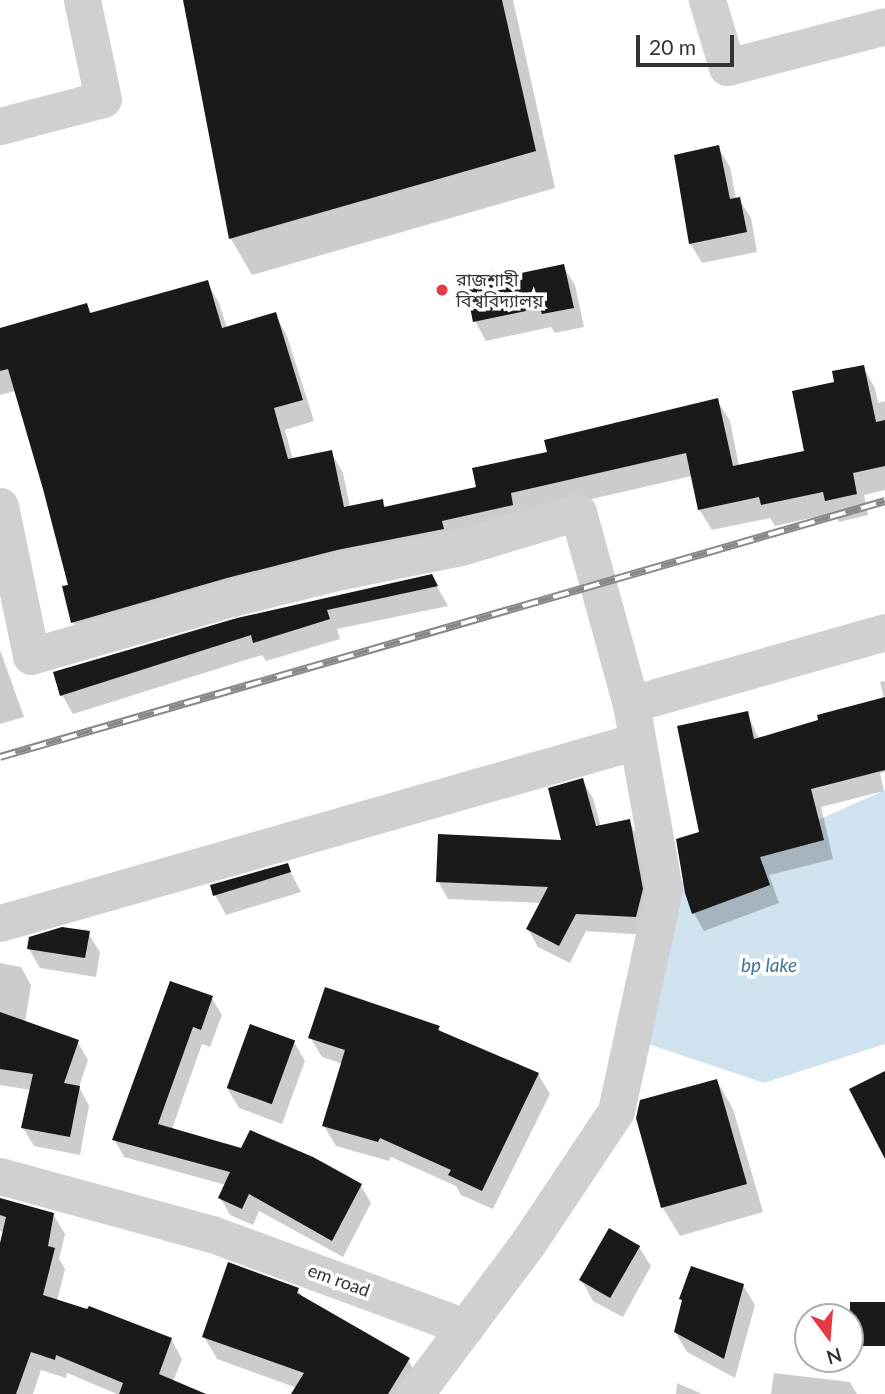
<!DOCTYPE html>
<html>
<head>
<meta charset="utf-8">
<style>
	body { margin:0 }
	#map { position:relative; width:885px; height:1394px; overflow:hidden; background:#fff; font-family:Lato,"Noto Sans Bengali",sans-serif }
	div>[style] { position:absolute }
	.water>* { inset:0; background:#cfe2ee }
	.shadow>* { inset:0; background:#0003 }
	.building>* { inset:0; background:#1a1a1a; transform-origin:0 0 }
	.minor>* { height:37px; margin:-18.5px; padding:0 18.5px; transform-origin:18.5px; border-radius:18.5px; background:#d0d0d0 }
	.rail>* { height:8px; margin-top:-4px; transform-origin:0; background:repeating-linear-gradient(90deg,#fff 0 16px,#888 0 32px); box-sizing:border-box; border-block:2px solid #888 }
	.dots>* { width:19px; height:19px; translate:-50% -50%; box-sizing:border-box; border:4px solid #fff; border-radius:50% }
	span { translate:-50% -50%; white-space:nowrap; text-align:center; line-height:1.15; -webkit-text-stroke:7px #fff; paint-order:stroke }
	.poi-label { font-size:18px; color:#333 }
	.left { translate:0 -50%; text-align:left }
	.street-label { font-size:18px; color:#333 }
	.water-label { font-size:19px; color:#3f7597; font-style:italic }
	.north { position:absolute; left:794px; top:1303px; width:70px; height:70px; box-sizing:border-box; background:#fff; border:2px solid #adadad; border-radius:50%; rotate:164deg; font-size:19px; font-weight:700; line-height:28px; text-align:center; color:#333 }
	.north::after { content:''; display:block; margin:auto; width:24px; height:32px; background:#e63946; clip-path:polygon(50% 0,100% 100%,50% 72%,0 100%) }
	.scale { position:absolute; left:636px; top:35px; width:98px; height:32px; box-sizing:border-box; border:4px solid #333; border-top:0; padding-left:9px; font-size:21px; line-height:24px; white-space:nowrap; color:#333; -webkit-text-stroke:5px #fff; paint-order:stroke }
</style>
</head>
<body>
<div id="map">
	<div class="water">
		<div style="clip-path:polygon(885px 790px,885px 1044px,764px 1083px,633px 1039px,664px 889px)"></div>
	</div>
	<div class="shadow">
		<div style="clip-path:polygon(184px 0,513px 0,555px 188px,252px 275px,231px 239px)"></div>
		<div style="clip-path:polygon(718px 147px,730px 167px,736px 199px,739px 199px,751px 218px,757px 252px,702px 263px,690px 243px)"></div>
		<div style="clip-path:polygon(563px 266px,575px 285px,584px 327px,555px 333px,551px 327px,486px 341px,475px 321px,495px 273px,499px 280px)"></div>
		<div style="clip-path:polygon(207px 282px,219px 303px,227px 328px,275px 314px,287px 336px,314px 421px,285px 430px,293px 460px,331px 452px,343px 473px,350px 507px,382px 501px,386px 508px,478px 488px,549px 454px,717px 400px,730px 421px,739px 466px,806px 452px,836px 384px,863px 367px,875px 388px,878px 403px,885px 401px,885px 490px,864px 495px,868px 515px,839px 522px,834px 513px,775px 526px,770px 518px,712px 530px,699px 509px,692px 476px,522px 515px,85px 643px,73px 622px,70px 586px,16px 391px,0 395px,0 330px,87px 305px,92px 315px)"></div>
		<div style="clip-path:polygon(431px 576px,448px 606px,337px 629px,340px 639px,266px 661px,262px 655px,73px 714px,62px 695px)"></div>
		<div style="clip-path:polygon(0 650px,24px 717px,0 724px)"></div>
		<div style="clip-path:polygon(885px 681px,885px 772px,880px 773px,884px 791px,821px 807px,833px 859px,769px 875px,779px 903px,704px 931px,694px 913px,701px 833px,747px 713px,759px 739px,884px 699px,880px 682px)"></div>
		<div style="clip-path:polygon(582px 780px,593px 798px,601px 827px,629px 821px,639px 839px,652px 908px,646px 935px,586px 931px,570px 963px,538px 947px,528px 929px,541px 903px,448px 899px,438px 881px,564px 842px)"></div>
		<div style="clip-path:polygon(287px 865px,301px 892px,226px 915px,215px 895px)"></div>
		<div style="clip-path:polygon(88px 933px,100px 952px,96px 977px,40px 968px,29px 949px)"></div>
		<div style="clip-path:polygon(0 963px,21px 967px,31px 985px,25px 1022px,77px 1041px,88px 1060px,79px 1087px,89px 1106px,80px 1155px,34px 1146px,23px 1128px,31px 1090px,0 1085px)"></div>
		<div style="clip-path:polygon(211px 997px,222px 1015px,210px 1047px,202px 1044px,172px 1129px,242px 1150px,312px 1159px,361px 1186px,371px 1203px,343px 1257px,259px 1211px,253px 1225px,230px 1215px,220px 1197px,226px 1185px,124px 1157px,114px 1139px)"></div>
		<div style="clip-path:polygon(438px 1027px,442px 1033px,538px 1074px,550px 1094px,493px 1209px,461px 1195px,456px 1186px,391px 1157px,389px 1161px,336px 1146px,324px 1126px,343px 1064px,322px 1057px,310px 1037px)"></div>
		<div style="clip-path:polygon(294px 1042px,305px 1061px,282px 1124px,239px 1108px,227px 1088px)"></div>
		<div style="clip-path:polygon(717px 1081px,733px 1109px,763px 1212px,680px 1236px,663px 1208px,637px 1118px)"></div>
		<div style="clip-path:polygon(0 1200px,53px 1214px,65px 1234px,59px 1259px,65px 1269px,57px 1301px,171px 1339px,182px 1359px,173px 1382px,202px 1394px,117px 1394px,67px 1373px,66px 1378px,41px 1370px,33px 1394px,0 1394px,0 1250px,4px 1232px,0 1231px)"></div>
		<div style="clip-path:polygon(639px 1247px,651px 1266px,623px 1317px,593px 1301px,582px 1281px)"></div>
		<div style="clip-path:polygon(743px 1285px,755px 1305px,735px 1378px,687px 1352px,675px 1332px,683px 1303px,681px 1299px)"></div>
		<div style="clip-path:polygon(298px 1290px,302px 1297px,408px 1360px,421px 1382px,414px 1394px,294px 1394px,297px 1388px,217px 1359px,204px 1337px)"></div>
		<div style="clip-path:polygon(774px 1373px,850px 1382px,857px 1394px,771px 1394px)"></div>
		<div style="clip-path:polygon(677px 1383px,702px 1394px,676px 1394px)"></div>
	</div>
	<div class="building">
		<div style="clip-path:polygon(183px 0,502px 0,536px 151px,229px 239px)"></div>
		<div style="clip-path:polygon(719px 145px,730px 199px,740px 197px,747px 232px,689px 244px,674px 155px)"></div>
		<div style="clip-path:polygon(564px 264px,574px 308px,542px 314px,540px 308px,473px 322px,464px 278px,496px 271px,497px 278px)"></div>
		<div style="clip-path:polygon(208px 280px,222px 328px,276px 312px,303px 400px,274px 408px,288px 459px,332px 450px,344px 507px,383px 499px,384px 507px,476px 487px,472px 468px,547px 452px,544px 440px,718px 398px,733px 466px,804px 451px,792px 391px,834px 382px,832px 371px,864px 365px,876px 422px,885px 420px,885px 466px,853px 473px,857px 494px,825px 501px,823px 492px,761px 505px,759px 497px,698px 510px,686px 453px,511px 493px,513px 505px,442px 521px,444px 529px,337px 550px,227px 578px,71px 623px,62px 586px,68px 585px,43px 489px,8px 369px,0 371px,0 328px,87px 303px,90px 313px)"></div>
		<div style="clip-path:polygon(432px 574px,438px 586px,327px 610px,330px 619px,253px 643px,251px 635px,60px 696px,53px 672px,237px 618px)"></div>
		<div style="clip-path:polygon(885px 697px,885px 770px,811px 789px,824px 840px,760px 857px,770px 885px,692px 914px,685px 893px,676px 839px,699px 832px,677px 726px,748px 711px,754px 739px,818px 720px,817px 715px)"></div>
		<div style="clip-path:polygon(583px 778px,596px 826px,630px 819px,643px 889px,636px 917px,576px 914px,559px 946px,526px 929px,548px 887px,436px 882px,438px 834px,561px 840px,548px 788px)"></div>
		<div style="clip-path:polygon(288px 863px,291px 872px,213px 896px,210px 885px)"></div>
		<div style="clip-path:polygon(62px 927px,90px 931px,85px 958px,27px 949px,29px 937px)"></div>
		<div style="clip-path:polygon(170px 981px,213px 996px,201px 1030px,193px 1027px,158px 1124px,241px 1148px,250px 1130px,313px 1157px,362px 1184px,332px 1241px,249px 1194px,242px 1209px,218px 1198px,230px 1172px,112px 1140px)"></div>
		<div style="clip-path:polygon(325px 987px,440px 1026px,438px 1030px,539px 1073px,482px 1191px,448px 1175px,451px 1170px,380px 1138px,378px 1142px,322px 1126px,345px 1050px,308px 1038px)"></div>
		<div style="clip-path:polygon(0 1012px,79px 1040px,64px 1083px,80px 1086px,70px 1137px,21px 1128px,33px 1074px,0 1069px)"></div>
		<div style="left:250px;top:1024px;width:48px;height:68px;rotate:20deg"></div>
		<div style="clip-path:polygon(885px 1071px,885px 1159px,849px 1089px)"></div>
		<div style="clip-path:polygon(717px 1079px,747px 1184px,661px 1208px,636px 1118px,640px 1100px)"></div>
		<div style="clip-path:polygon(0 1198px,54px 1213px,48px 1246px,55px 1248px,43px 1295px,87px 1309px,89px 1306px,172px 1338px,159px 1374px,206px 1394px,119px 1394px,123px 1383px,56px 1355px,55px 1360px,31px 1352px,16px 1394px,0 1394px,0 1243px,6px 1217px,0 1215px)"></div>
		<div style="left:609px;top:1228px;width:36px;height:60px;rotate:30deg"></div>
		<div style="clip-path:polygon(228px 1262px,299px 1288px,297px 1293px,410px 1358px,388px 1394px,291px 1394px,304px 1373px,202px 1337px)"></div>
		<div style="clip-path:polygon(691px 1266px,744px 1284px,724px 1359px,674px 1332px,682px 1300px,679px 1299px)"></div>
		<div style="left:850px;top:1302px;width:35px;height:44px"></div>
	</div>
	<div class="minor">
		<div style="left:707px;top:0;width:70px;rotate:73.4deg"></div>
		<div style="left:727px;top:67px;width:163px;rotate:-14.5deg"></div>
		<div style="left:0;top:126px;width:106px;rotate:-14.7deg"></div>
		<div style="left:103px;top:99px;width:101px;rotate:-102deg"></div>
		<div style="left:0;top:506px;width:153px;rotate:78.3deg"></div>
		<div style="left:31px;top:656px;width:209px;rotate:-16.1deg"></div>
		<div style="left:232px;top:598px;width:112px;rotate:-13.9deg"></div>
		<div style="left:341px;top:571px;width:122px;rotate:-11.3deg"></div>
		<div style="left:461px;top:547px;width:122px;rotate:-16.7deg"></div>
		<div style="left:578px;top:512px;width:199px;rotate:74.6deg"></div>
		<div style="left:631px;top:704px;width:188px;rotate:79.9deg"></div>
		<div style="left:664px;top:889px;width:227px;rotate:102.2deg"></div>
		<div style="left:616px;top:1111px;width:159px;rotate:123.7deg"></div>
		<div style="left:528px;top:1243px;width:189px;rotate:126.8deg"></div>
		<div style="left:631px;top:704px;width:264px;rotate:-15.8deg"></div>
		<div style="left:0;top:923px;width:662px;rotate:-15.95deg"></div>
		<div style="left:0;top:1176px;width:220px;rotate:15.3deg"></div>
		<div style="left:212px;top:1234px;width:270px;rotate:20.2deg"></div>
	</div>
	<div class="rail">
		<div style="left:0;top:757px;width:921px;rotate:-16.13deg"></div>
	</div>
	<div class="dots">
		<div style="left:442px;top:290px;background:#e63946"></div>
	</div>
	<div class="poi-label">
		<span class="left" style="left:456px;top:290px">রাজশাহী<br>বিশ্ববিদ্যালয়</span>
	</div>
	<div class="street-label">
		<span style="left:339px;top:1280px;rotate:20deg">em road</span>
	</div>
	<div class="water-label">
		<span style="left:769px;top:965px">bp lake</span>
	</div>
	<div class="north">N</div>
	<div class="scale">20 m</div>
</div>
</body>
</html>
